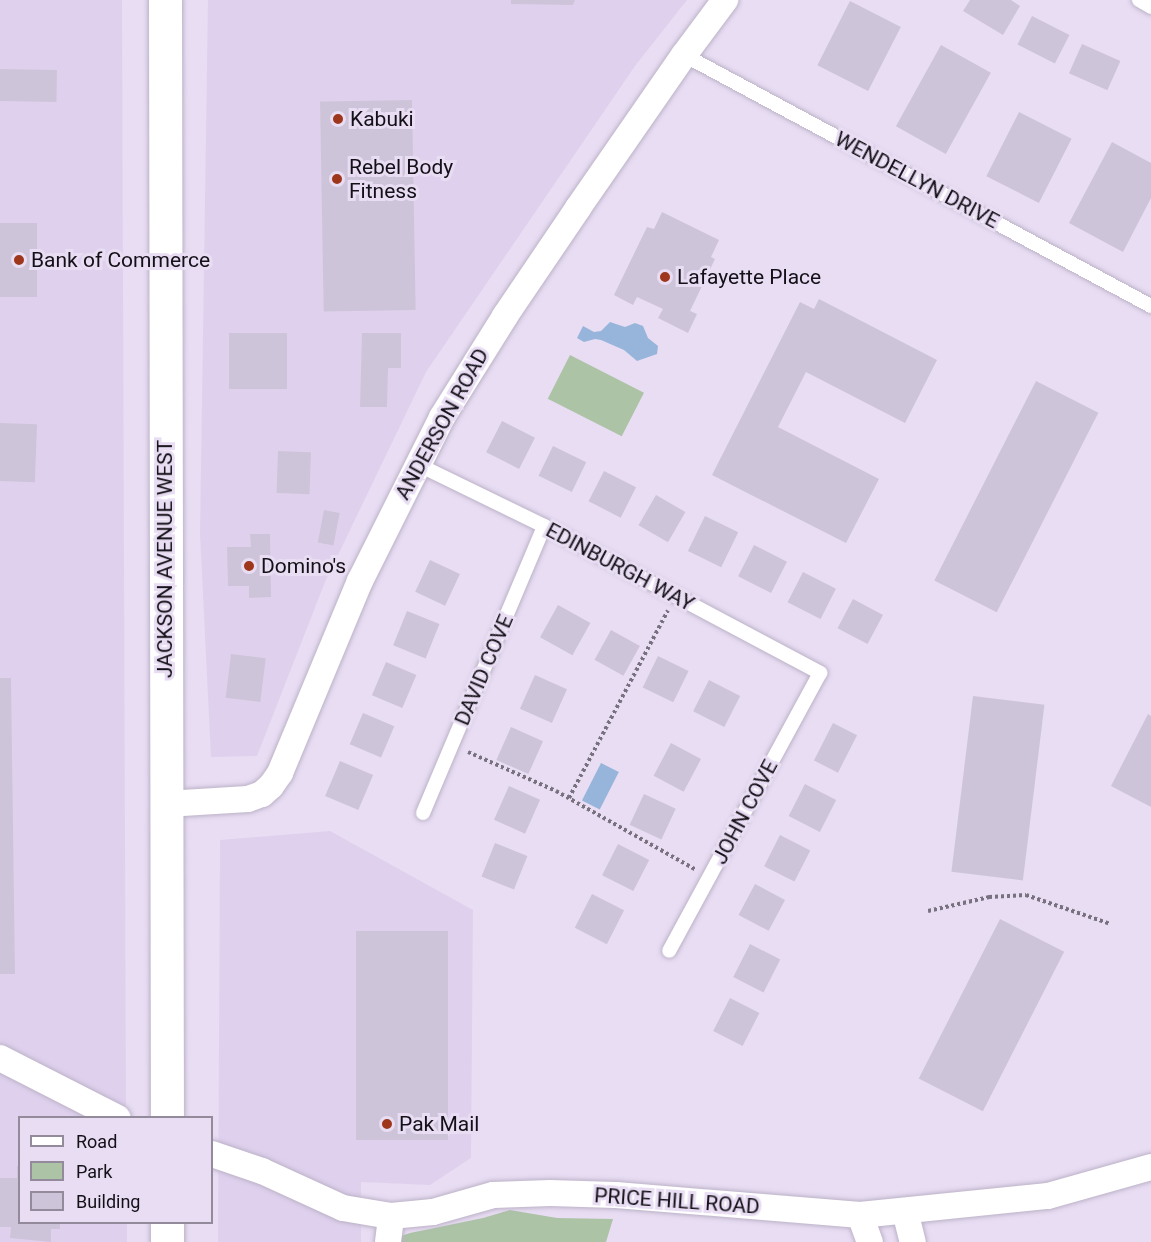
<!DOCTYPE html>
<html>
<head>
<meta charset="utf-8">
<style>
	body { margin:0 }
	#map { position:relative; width:1151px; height:1242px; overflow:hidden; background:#e8ddf3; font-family:Roboto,sans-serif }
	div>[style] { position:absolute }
	.built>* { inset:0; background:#dfd1ee }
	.green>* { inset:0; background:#acc3a6; transform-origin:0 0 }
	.water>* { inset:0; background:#97b5db; transform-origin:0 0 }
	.building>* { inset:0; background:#cec4d9; transform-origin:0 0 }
	.path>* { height:4px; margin-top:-2px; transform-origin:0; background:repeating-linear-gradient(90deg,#78717f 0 3px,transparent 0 6px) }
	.roads { filter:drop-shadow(0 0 2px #bcb2c7) drop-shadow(0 0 2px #bcb2c7) }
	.service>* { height:14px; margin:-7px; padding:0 7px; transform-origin:7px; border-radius:7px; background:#fff }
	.minor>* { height:26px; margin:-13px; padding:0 13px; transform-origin:13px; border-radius:13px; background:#fff }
	.secondary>* { height:33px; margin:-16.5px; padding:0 16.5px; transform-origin:16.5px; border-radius:16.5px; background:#fff }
	.dots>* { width:16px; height:16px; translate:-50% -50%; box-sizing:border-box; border:3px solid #e8ddf3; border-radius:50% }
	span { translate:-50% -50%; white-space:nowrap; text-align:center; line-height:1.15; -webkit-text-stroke:6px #e8ddf3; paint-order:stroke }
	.poi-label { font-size:21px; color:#141017 }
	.left { translate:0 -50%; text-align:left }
	.street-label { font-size:21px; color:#141017 }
	.legend { position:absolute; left:18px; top:1116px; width:195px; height:108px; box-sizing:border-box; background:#e8ddf3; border:2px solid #938b9b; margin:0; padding:8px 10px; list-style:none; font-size:18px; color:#141017 }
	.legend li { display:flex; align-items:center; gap:12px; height:30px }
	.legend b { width:30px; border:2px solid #938b9b }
</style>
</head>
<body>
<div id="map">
	<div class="built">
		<div style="clip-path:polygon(0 0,122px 0,126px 1117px,20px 1118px,20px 1222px,127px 1223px,127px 1242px,0 1242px)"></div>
		<div style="clip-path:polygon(208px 0,687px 0,635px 66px,426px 372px,325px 582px,257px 756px,211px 757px,200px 534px)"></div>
		<div style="clip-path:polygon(330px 831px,473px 910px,471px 1158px,430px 1185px,361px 1182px,361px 1242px,218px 1242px,220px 840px)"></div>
	</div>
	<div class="green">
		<div style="left:570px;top:355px;width:83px;height:49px;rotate:27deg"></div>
		<div style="clip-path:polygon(510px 1210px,557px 1218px,613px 1219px,606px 1242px,399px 1242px,401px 1236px,410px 1233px,483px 1218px)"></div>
	</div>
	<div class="water">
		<div style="clip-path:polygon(610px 322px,625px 327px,635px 323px,643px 326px,648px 338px,658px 346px,657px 354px,637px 361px,624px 350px,601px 340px,595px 339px,584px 342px,577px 338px,583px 326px,594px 332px,601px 331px)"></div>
		<div style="left:601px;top:763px;width:20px;height:42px;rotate:27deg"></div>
	</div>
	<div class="building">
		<div style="clip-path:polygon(511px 0,575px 0,573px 5px,511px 4px)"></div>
		<div style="clip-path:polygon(970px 0,1011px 0,1020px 6px,1003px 35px,963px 11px)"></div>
		<div style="left:850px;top:1px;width:57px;height:72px;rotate:27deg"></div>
		<div style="left:1032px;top:16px;width:42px;height:32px;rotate:27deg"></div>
		<div style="left:1082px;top:44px;width:42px;height:32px;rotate:24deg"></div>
		<div style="left:941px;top:45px;width:57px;height:93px;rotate:29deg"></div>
		<div style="left:0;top:69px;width:57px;height:32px;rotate:1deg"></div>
		<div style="left:412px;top:100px;width:210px;height:92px;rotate:89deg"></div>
		<div style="left:1019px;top:112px;width:59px;height:72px;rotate:27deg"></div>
		<div style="clip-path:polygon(1112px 142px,1151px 163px,1151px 198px,1123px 252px,1069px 223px)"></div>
		<div style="clip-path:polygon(662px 212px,719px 240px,711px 257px,715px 259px,690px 311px,697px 314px,688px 333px,658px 318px,663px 309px,637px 297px,633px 305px,614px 295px,647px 227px,654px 229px)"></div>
		<div style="left:37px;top:223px;width:74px;height:37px;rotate:90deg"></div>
		<div style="clip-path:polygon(819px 299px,937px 360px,905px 423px,806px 372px,778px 427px,879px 479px,846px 543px,712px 475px,800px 302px,814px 309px)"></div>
		<div style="left:287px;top:333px;width:56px;height:58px;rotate:90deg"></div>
		<div style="clip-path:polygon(362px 333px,401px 333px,401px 368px,388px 368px,387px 407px,360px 407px)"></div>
		<div style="left:1036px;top:381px;width:70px;height:224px;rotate:27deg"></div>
		<div style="left:502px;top:421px;width:37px;height:35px;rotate:27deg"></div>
		<div style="left:0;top:423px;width:37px;height:58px;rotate:2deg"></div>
		<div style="left:553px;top:446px;width:37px;height:33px;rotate:26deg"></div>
		<div style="left:278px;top:451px;width:33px;height:42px;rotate:2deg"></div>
		<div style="left:604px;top:471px;width:36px;height:34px;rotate:27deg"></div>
		<div style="left:656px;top:495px;width:34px;height:35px;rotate:30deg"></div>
		<div style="left:324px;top:510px;width:16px;height:33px;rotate:11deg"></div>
		<div style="left:705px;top:516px;width:37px;height:39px;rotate:26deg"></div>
		<div style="clip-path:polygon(250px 534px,270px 534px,271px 597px,249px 598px,249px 586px,228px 586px,227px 547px,251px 547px)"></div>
		<div style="left:754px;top:545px;width:37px;height:35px;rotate:27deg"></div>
		<div style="left:430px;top:560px;width:33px;height:35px;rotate:25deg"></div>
		<div style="left:803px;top:572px;width:37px;height:34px;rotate:27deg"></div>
		<div style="left:853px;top:599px;width:34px;height:33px;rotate:28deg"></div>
		<div style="left:558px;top:605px;width:37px;height:37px;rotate:29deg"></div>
		<div style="left:407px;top:611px;width:35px;height:37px;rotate:22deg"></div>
		<div style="left:611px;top:630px;width:33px;height:34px;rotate:29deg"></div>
		<div style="left:231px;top:654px;width:35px;height:44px;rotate:7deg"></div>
		<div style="left:658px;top:656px;width:34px;height:35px;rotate:26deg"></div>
		<div style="left:386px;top:662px;width:33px;height:36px;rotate:23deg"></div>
		<div style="left:535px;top:675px;width:35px;height:37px;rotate:24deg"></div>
		<div style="clip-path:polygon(0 678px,11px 678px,15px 974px,0 974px)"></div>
		<div style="left:709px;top:680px;width:35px;height:35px;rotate:27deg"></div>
		<div style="left:973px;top:696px;width:72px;height:177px;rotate:7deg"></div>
		<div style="left:363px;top:713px;width:34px;height:34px;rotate:23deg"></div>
		<div style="clip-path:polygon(1148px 714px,1151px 716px,1151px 807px,1111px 786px)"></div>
		<div style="left:833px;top:723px;width:27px;height:42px;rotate:27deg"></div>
		<div style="left:511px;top:727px;width:35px;height:36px;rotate:24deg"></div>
		<div style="left:671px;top:743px;width:34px;height:37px;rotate:28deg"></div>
		<div style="left:340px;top:761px;width:36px;height:38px;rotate:23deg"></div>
		<div style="left:805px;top:784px;width:35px;height:36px;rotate:27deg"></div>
		<div style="left:509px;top:786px;width:34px;height:37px;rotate:24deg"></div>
		<div style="left:644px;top:794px;width:35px;height:34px;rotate:25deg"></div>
		<div style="left:780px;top:835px;width:34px;height:35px;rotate:27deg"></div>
		<div style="left:495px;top:843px;width:35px;height:36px;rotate:22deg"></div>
		<div style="left:618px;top:844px;width:35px;height:35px;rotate:27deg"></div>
		<div style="left:755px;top:884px;width:34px;height:35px;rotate:28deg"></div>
		<div style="left:592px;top:894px;width:36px;height:38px;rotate:27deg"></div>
		<div style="left:1000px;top:919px;width:72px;height:179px;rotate:27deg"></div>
		<div style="left:448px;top:931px;width:209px;height:92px;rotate:90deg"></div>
		<div style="left:750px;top:944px;width:34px;height:37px;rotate:27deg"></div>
		<div style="left:730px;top:998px;width:33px;height:37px;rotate:27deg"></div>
		<div style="clip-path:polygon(17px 1166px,20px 1166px,20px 1222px,60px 1222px,60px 1229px,51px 1229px,51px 1242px,10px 1238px,11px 1227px,0 1227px,0 1178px,17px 1178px)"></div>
	</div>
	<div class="path">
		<div style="left:468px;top:752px;width:96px;rotate:23.9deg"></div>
		<div style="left:556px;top:791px;width:161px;rotate:29.4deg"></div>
		<div style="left:569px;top:798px;width:212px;rotate:-62.2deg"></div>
		<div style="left:928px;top:911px;width:63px;rotate:-12.9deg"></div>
		<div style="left:989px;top:897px;width:37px;rotate:-3deg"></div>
		<div style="left:1026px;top:895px;width:89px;rotate:19deg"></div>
	</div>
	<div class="roads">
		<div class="service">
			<div style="left:1139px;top:0;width:14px;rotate:30deg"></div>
			<div style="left:684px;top:55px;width:530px;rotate:28.26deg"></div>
			<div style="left:417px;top:464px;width:141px;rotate:26deg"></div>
			<div style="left:544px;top:526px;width:313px;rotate:28deg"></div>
			<div style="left:820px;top:673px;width:316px;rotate:118.5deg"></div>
			<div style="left:423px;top:813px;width:311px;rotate:-67.1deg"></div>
		</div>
		<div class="minor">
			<div style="left:166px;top:804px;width:82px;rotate:-3.5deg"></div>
			<div style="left:248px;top:799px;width:15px;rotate:-20deg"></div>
			<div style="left:262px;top:794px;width:12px;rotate:-42deg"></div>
			<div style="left:271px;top:786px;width:16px;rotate:-55deg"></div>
			<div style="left:280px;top:773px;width:208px;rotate:-67.4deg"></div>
			<div style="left:360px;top:581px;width:183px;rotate:-63.4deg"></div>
			<div style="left:442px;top:417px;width:119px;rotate:-58deg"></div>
			<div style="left:505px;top:316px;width:130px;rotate:-55.9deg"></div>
			<div style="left:578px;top:208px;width:186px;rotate:-55.3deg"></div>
			<div style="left:684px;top:55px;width:69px;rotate:-53.3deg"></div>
			<div style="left:0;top:1058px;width:132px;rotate:27deg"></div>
			<div style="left:212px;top:1154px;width:53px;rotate:18.8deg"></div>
			<div style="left:262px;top:1171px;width:89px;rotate:24.6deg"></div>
			<div style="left:343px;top:1208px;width:49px;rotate:9.5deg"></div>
			<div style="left:391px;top:1216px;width:42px;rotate:-5.4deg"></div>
			<div style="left:433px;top:1212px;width:62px;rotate:-15.8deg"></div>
			<div style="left:493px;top:1195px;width:57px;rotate:-2deg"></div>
			<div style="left:550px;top:1193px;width:66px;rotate:1.7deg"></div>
			<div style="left:616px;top:1195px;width:245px;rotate:4.7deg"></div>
			<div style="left:860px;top:1215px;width:189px;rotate:-5.8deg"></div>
			<div style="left:1048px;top:1196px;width:107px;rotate:-15.7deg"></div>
			<div style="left:905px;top:1211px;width:32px;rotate:76deg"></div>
			<div style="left:860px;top:1215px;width:29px;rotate:70deg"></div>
			<div style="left:388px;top:1242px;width:26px;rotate:-83deg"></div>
		</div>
		<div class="secondary">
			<div style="left:165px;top:0;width:1118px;rotate:89.9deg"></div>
			<div style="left:167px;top:1222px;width:20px;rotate:90deg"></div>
		</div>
	</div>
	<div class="dots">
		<div style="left:338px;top:119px;background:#9e361c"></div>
		<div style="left:337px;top:179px;background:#9e361c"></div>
		<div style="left:19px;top:260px;background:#9e361c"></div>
		<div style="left:665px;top:277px;background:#9e361c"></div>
		<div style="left:249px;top:566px;background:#9e361c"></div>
		<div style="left:387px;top:1124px;background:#9e361c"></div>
	</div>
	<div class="poi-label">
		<span class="left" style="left:350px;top:119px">Kabuki</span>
		<span class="left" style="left:349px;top:179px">Rebel Body<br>Fitness</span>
		<span class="left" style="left:31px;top:260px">Bank of Commerce</span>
		<span class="left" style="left:677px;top:277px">Lafayette Place</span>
		<span class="left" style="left:261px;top:566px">Domino's</span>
		<span class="left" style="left:399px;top:1124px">Pak Mail</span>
	</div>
	<div class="street-label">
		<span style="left:917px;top:180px;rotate:28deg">WENDELLYN DRIVE</span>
		<span style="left:442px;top:424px;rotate:-61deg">ANDERSON ROAD</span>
		<span style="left:165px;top:559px;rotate:-90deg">JACKSON AVENUE WEST</span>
		<span style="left:620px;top:567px;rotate:28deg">EDINBURGH WAY</span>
		<span style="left:484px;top:670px;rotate:-67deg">DAVID COVE</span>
		<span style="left:745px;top:812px;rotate:-62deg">JOHN COVE</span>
		<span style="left:677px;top:1201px;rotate:4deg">PRICE HILL ROAD</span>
	</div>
	<ul class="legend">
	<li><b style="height:8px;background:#fff"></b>Road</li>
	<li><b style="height:16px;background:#acc3a6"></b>Park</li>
	<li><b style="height:16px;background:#cec4d9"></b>Building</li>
	</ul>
</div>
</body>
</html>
